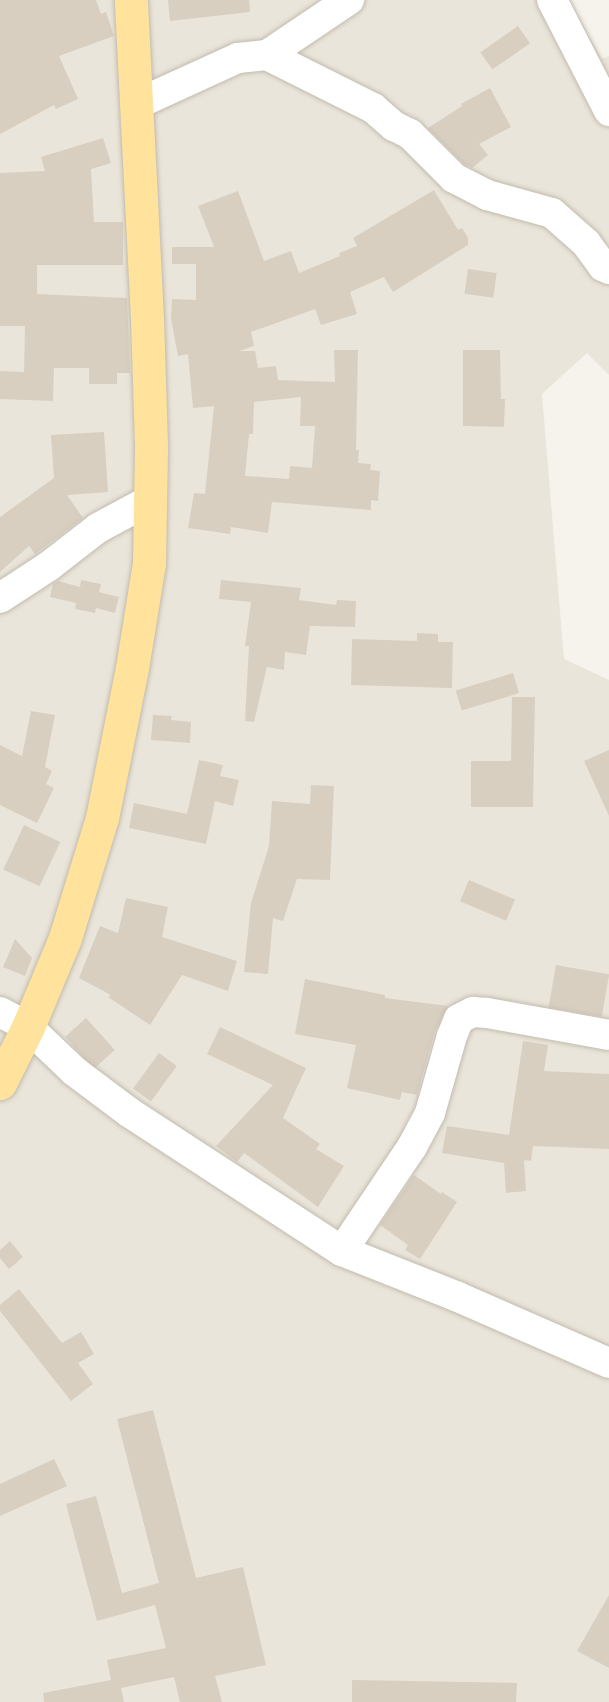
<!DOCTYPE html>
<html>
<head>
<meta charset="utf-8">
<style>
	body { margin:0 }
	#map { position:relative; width:609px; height:1702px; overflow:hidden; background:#f6f3ec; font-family:Raleway,sans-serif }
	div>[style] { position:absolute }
	.residential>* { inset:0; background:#eae5da }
	.building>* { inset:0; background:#d8cfc1; transform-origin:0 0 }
	.roads { filter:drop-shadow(0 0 2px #c2bbae) drop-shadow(0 0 2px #c2bbae) }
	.minor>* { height:30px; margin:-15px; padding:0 15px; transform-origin:15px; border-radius:15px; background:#fff }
	.major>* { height:33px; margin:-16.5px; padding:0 16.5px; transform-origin:16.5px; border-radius:16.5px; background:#ffe39c }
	span { translate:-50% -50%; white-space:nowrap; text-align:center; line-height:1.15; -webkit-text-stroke:5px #fff; paint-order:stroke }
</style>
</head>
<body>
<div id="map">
	<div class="residential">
		<div style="clip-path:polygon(0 0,569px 0,602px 59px,609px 56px,609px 375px,587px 353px,542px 394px,564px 659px,609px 680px,609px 1702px,0 1702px)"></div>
	</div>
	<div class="building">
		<div style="clip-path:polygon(0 0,96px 0,101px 14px,106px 12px,114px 36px,59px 56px,78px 99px,56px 109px,54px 105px,0 134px)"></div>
		<div style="clip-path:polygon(168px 0,249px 0,250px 12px,170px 21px)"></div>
		<div style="left:518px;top:26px;width:21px;height:46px;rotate:55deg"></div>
		<div style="clip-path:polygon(490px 88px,511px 127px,479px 144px,488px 155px,472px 168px,464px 164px,428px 128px,462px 106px,461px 104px)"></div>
		<div style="clip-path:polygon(103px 138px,111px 163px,91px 169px,94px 222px,123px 222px,123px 265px,37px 265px,37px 294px,127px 298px,130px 373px,117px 373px,117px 384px,89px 384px,89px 368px,54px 368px,53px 401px,0 399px,0 371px,24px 372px,25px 326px,0 326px,0 173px,45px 171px,41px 157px)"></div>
		<div style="clip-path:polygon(evenodd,434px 190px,458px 230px,462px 228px,468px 238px,468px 245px,393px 292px,384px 277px,350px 292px,357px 314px,321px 325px,315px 309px,251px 332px,254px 346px,239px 351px,255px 351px,258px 368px,276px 366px,278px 380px,335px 382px,334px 350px,358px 350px,356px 450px,359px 450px,358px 463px,371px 464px,370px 470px,380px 471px,378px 501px,371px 500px,371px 510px,272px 502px,268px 533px,231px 527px,230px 534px,188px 528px,194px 493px,205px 494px,214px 406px,193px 408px,188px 354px,178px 356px,171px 319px,172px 299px,196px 300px,196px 264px,172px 264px,172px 247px,214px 247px,198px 206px,238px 191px,264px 261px,291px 251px,299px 273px,340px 256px,339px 253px,357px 246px,353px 238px,434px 190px,301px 397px,300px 426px,315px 426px,312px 468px,290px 466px,289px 479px,245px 476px,249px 434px,253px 434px,254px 402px,301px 397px)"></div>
		<div style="left:468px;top:269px;width:29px;height:25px;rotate:8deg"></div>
		<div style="clip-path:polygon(463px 350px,500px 350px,501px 399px,505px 399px,504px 427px,463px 426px)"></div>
		<div style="clip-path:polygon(104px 432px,108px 492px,67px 495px,83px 518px,35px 554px,29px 546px,0 572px,0 517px,54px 478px,51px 435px)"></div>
		<div style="clip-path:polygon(81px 580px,101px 584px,99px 592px,119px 597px,115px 613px,96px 608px,95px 613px,75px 609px,76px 603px,50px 597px,53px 584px,58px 581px,80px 587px)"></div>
		<div style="clip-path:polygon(221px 580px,301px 588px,299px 600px,336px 605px,337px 600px,356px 601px,355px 627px,310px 626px,306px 655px,285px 652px,284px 670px,267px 667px,254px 722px,245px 721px,249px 646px,245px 646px,251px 602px,219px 599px)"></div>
		<div style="clip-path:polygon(417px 633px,438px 634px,438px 642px,453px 642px,452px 688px,351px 685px,352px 639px,417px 641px)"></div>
		<div style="left:513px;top:673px;width:21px;height:60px;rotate:73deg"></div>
		<div style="clip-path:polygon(512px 697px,535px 697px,533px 807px,471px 807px,471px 761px,511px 761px)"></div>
		<div style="clip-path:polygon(31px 711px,55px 715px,45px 767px,52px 771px,46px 784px,54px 788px,37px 823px,0 805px,0 745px,22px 756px)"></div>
		<div style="clip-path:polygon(153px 715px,172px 716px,171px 720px,191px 722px,190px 743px,151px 740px)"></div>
		<div style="clip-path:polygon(609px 750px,609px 816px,584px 761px)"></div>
		<div style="clip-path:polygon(199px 760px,223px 765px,220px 776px,239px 780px,233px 806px,215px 801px,206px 844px,129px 828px,134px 803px,187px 814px)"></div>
		<div style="clip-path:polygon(311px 785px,334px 786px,330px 880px,297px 879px,283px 921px,273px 918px,268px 974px,244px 972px,251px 903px,269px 846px,272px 801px,310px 804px)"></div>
		<div style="left:24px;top:825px;width:40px;height:49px;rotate:25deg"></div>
		<div style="left:469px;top:880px;width:50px;height:23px;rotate:23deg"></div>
		<div style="clip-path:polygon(126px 898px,168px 907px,162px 937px,237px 961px,228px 991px,182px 975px,150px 1025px,108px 997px,111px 995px,79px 978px,100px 926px,118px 933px)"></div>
		<div style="clip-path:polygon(15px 939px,32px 958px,25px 976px,3px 967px)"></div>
		<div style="left:556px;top:965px;width:54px;height:43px;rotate:10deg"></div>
		<div style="clip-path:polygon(305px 979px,385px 995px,385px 998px,448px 1006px,435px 1031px,417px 1095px,402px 1092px,400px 1100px,347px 1088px,356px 1045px,295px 1034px)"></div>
		<div style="left:86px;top:1018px;width:43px;height:28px;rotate:48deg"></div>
		<div style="clip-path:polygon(220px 1027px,306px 1068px,283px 1118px,320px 1144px,316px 1149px,344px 1166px,318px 1207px,244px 1153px,237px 1162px,216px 1146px,273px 1085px,207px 1054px)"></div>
		<div style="clip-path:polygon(523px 1041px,548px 1045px,544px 1071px,609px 1074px,609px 1149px,533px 1146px,531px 1161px,524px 1160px,526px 1191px,506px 1193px,504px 1163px,442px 1153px,447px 1126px,509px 1135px)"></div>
		<div style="left:159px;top:1053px;width:22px;height:44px;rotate:36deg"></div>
		<div style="clip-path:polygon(414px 1175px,441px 1194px,442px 1192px,457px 1202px,420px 1259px,405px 1250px,408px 1245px,380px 1225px)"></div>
		<div style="clip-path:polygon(10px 1241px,23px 1257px,9px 1269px,0 1258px,0 1250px)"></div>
		<div style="clip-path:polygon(19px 1289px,62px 1343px,81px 1332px,94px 1354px,78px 1363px,93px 1384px,71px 1401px,0 1311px,0 1305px)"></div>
		<div style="clip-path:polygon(153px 1410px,196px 1578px,243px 1567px,266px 1665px,215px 1676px,222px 1702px,180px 1702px,174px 1677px,121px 1688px,124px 1702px,44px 1702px,43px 1693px,111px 1680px,107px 1660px,166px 1648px,155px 1605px,97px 1621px,66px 1504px,96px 1496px,122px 1593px,159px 1583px,117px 1419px)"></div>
		<div style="clip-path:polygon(54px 1459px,67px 1486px,0 1516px,0 1484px)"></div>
		<div style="clip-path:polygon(609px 1595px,609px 1668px,577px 1651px)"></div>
		<div style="clip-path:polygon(352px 1680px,517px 1683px,516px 1702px,352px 1702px)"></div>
	</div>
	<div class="roads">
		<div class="minor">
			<div style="left:552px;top:0;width:125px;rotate:62.8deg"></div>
			<div style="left:267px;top:55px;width:99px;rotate:-33.9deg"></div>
			<div style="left:137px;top:104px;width:111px;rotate:-24.5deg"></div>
			<div style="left:238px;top:58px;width:29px;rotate:-6deg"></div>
			<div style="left:267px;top:55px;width:119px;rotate:26.6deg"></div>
			<div style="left:373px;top:108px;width:28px;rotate:41deg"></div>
			<div style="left:394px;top:126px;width:18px;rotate:27deg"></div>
			<div style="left:410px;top:134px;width:62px;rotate:45deg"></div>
			<div style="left:454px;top:178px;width:37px;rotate:27deg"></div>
			<div style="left:487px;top:195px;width:67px;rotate:15.5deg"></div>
			<div style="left:552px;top:213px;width:45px;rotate:41.4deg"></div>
			<div style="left:586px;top:243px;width:29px;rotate:54deg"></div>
			<div style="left:603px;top:266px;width:7px;rotate:27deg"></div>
			<div style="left:0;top:598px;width:59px;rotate:-33.1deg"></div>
			<div style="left:49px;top:566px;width:62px;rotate:-37.8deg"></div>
			<div style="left:98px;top:528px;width:59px;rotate:-28.3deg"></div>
			<div style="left:0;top:1012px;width:32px;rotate:28deg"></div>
			<div style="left:28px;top:1027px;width:64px;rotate:43.7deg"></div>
			<div style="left:74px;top:1071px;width:70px;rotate:36.9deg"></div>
			<div style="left:130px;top:1113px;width:253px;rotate:33.1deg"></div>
			<div style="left:342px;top:1251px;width:125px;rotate:21.6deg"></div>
			<div style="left:458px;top:1297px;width:165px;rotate:23.6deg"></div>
			<div style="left:342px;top:1251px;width:125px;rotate:-56.1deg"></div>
			<div style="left:412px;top:1147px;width:38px;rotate:-62deg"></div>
			<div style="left:430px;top:1113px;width:80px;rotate:-74.1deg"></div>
			<div style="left:452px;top:1036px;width:18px;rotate:-68deg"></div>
			<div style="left:459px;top:1019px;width:16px;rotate:-27deg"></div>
			<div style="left:473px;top:1012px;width:14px;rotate:4deg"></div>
			<div style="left:487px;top:1013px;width:124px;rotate:10.2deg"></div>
		</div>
		<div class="major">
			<div style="left:0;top:1083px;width:63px;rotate:-63.4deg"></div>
			<div style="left:28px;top:1027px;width:96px;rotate:-67.4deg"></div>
			<div style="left:65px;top:938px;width:126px;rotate:-72.9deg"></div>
			<div style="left:102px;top:818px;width:153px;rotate:-78.7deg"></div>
			<div style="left:132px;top:668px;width:106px;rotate:-80.8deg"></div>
			<div style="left:149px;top:563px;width:117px;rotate:-89deg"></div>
			<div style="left:151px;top:446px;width:127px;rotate:-91.8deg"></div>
			<div style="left:147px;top:319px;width:319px;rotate:-92.9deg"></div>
		</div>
	</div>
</div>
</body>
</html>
